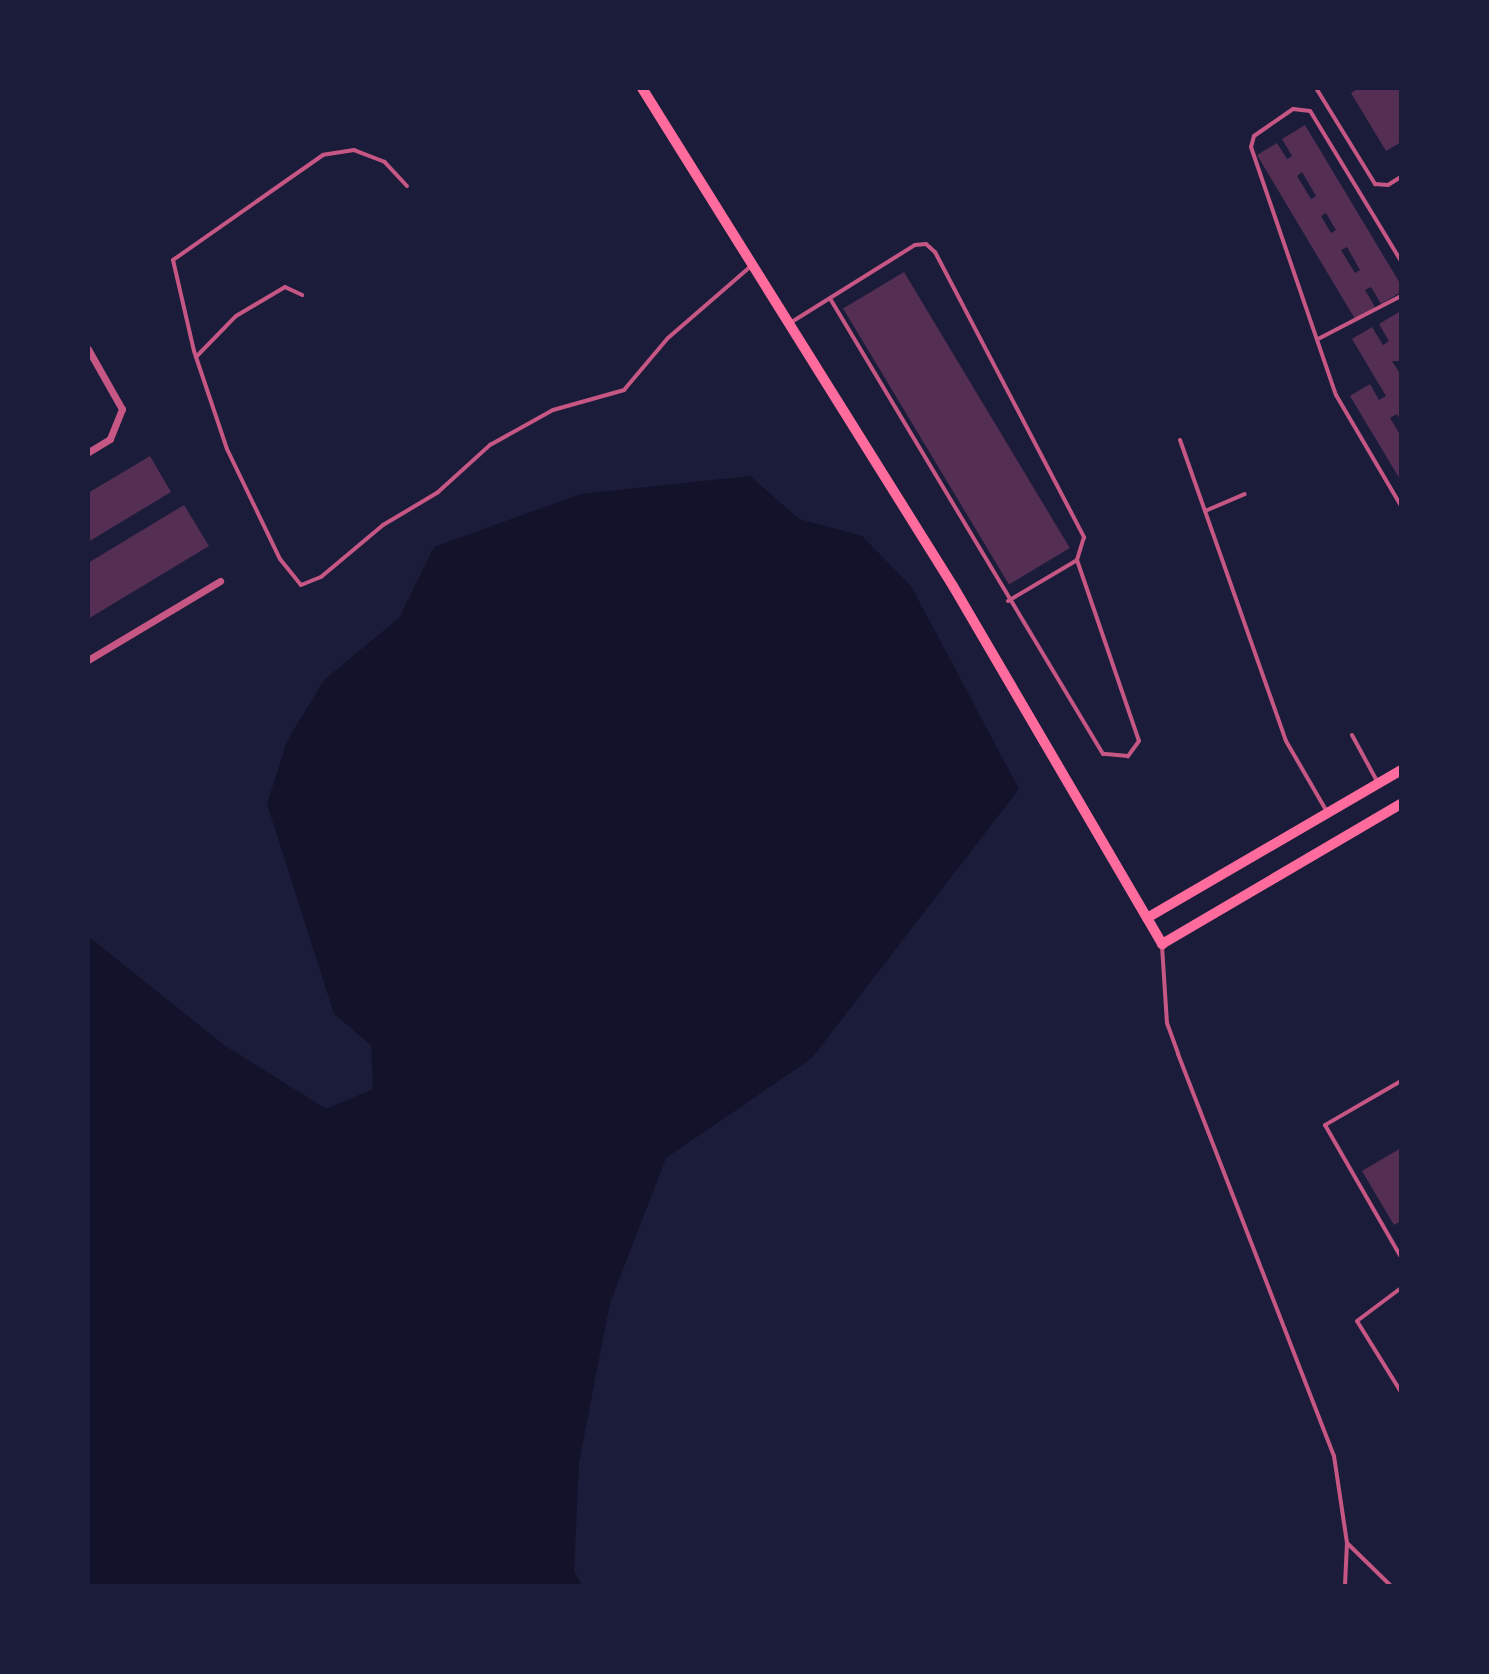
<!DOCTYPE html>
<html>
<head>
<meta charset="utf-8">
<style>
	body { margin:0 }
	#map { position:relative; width:1489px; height:1674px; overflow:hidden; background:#1b1b3a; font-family:Quicksand,sans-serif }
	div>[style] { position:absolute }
	.water>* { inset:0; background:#12122b }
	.building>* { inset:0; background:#542f53; transform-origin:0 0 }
	.service>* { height:4px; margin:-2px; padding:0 2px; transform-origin:2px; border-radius:2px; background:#c65784 }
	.minor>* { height:7px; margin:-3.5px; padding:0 3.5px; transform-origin:3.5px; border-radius:3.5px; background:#c65784 }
	.secondary>* { height:10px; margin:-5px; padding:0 5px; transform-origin:5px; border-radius:5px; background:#ff6b9d }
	span { translate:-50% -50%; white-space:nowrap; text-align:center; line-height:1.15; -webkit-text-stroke:8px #1b1b3a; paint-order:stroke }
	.frame { position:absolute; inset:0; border:90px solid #1b1b3a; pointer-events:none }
</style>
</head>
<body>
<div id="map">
	<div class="water">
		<div style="clip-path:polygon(750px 476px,799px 519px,862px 536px,911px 586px,1019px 789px,812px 1058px,666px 1158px,610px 1303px,579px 1462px,574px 1572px,583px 1586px,88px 1586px,88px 936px,224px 1045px,326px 1109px,373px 1089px,371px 1045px,334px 1014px,267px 804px,287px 741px,324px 680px,399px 618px,434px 547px,581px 494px)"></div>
	</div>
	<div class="building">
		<div style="clip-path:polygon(1359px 88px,1401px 88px,1401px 142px,1386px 151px,1351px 93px)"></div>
		<div style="clip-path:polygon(evenodd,1305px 125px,1401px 285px,1401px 292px,1381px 304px,1371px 287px,1365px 290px,1375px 307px,1355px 319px,1257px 155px,1277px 143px,1287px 159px,1292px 156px,1282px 139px,1305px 125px,1302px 172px,1316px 196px,1311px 199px,1297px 176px,1302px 172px,1305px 125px,1326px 213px,1336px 230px,1331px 233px,1321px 216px,1326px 213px,1305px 125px,1347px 247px,1360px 270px,1355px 273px,1341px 250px,1347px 247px)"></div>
		<div style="left:904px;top:272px;width:322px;height:71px;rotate:59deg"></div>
		<div style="clip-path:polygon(1399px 312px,1401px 361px,1392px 361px,1401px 375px,1401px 421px,1397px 414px,1390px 418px,1401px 436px,1401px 481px,1350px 396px,1370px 384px,1379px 400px,1386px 396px,1352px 339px,1372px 327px,1383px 345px,1389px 341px,1379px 324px)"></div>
		<div style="clip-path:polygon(150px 456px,171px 492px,88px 542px,88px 493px)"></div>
		<div style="clip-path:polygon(184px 505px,209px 546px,88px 619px,88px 563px)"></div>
		<div style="clip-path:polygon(1401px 1148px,1401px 1221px,1394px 1225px,1362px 1171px)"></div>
	</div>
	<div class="service">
		<div style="left:1316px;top:88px;width:113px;rotate:58.4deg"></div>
		<div style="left:1375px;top:184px;width:13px;rotate:4deg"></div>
		<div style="left:1388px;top:185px;width:15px;rotate:-32deg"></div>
		<div style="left:407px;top:186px;width:33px;rotate:-133deg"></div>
		<div style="left:385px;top:162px;width:33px;rotate:-159deg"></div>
		<div style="left:354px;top:150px;width:31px;rotate:171deg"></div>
		<div style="left:323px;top:155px;width:183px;rotate:145deg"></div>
		<div style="left:173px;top:260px;width:93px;rotate:77deg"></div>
		<div style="left:194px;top:351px;width:103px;rotate:71.4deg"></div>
		<div style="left:227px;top:449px;width:122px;rotate:64.3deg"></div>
		<div style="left:280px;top:559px;width:33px;rotate:51deg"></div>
		<div style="left:301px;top:585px;width:22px;rotate:-22deg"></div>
		<div style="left:321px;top:577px;width:81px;rotate:-40deg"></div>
		<div style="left:383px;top:525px;width:63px;rotate:-30.7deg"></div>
		<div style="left:437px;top:493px;width:72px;rotate:-42.2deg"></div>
		<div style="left:490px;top:445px;width:72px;rotate:-29.1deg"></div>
		<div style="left:553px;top:410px;width:74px;rotate:-15.7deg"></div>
		<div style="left:624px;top:390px;width:68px;rotate:-49.8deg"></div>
		<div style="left:668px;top:338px;width:108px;rotate:-40.9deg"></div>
		<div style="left:1401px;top:261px;width:175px;rotate:-121.2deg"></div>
		<div style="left:1310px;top:111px;width:17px;rotate:-173deg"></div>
		<div style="left:1293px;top:109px;width:47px;rotate:145.3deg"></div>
		<div style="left:1254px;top:136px;width:11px;rotate:105deg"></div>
		<div style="left:1251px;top:147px;width:262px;rotate:71.1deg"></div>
		<div style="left:1336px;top:395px;width:129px;rotate:59.6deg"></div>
		<div style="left:790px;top:323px;width:147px;rotate:-32deg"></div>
		<div style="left:915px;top:245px;width:11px;rotate:-5deg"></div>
		<div style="left:926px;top:244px;width:12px;rotate:42deg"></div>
		<div style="left:935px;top:252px;width:322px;rotate:62.4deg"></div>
		<div style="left:1084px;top:537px;width:24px;rotate:107deg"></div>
		<div style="left:1077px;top:560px;width:191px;rotate:71.1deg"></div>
		<div style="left:1139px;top:741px;width:19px;rotate:126deg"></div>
		<div style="left:1128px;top:756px;width:25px;rotate:-175deg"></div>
		<div style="left:1103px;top:754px;width:529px;rotate:-120.93deg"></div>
		<div style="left:1318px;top:339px;width:93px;rotate:-27.4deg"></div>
		<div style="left:196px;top:357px;width:57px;rotate:-45.7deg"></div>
		<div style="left:236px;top:316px;width:57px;rotate:-30.6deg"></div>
		<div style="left:285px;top:287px;width:19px;rotate:25deg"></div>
		<div style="left:1180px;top:440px;width:319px;rotate:70.6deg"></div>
		<div style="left:1286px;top:741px;width:80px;rotate:59.9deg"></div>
		<div style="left:1205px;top:511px;width:43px;rotate:-23deg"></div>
		<div style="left:1008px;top:601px;width:80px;rotate:-30.7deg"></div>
		<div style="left:1352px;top:735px;width:52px;rotate:61.5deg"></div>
		<div style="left:1162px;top:946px;width:77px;rotate:86.3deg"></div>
		<div style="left:1167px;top:1023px;width:33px;rotate:70deg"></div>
		<div style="left:1178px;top:1054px;width:431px;rotate:68.8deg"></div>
		<div style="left:1334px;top:1456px;width:88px;rotate:81.5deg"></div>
		<div style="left:1347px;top:1543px;width:43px;rotate:92.7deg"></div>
		<div style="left:1401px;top:1081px;width:88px;rotate:149.9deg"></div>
		<div style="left:1325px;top:1125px;width:152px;rotate:60.1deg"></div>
		<div style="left:1401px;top:1288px;width:55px;rotate:143.1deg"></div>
		<div style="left:1357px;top:1321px;width:84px;rotate:58.2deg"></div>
		<div style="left:1347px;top:1543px;width:62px;rotate:44.3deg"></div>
	</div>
	<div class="minor">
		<div style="left:88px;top:349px;width:69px;rotate:60.5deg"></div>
		<div style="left:122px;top:409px;width:32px;rotate:112deg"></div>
		<div style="left:110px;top:439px;width:26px;rotate:149deg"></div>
		<div style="left:88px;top:660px;width:154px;rotate:-30.9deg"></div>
	</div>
	<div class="secondary">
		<div style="left:642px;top:88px;width:587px;rotate:58.02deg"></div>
		<div style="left:953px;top:586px;width:415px;rotate:59.7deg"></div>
		<div style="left:1162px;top:944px;width:277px;rotate:-30.4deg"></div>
		<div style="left:1147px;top:918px;width:294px;rotate:-30.2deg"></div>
	</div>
	<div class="frame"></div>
</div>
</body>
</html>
